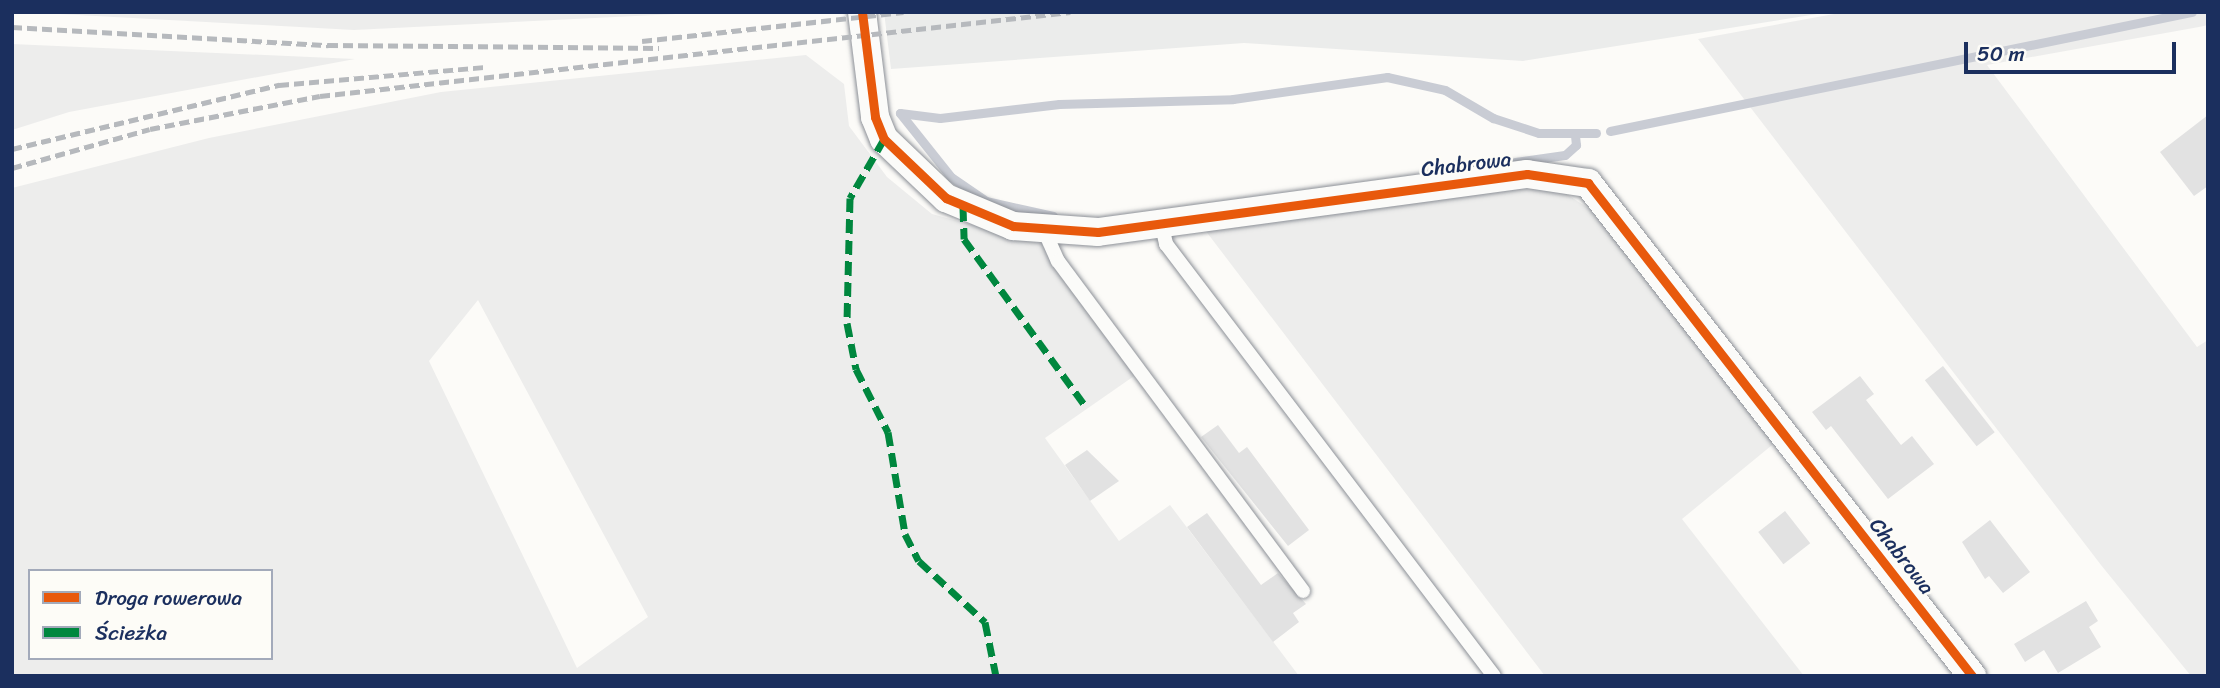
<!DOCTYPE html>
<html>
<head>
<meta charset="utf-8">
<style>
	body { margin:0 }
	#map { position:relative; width:2220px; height:688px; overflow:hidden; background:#fcfbf8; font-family:Sriracha,sans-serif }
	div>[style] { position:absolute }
	.built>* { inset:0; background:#ebeceb }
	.green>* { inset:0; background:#ededec }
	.stream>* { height:9px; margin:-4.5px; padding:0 4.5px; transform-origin:4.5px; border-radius:4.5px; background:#c9ccd4 }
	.building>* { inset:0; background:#e2e2e2; transform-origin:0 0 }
	.roads { filter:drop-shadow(0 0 2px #8c9097) drop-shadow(0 0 2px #8c9097) }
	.service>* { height:14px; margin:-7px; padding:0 7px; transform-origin:7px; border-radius:7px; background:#fbfbf9 }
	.minor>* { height:28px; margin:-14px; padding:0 14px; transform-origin:14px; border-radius:14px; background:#fbfbf9 }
	.rail>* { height:5px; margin-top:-2.5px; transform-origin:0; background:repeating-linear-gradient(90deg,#b6b9bd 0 10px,transparent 0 15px) }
	.quiet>* { height:7px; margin-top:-3.5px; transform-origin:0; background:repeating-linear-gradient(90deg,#00873e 0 14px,transparent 0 21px) }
	.cycleway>* { height:9px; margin:-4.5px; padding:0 4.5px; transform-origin:4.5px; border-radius:4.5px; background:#e8590c }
	span { translate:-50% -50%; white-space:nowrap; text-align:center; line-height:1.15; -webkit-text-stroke:5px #fdfcf7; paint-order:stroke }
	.street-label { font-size:21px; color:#1b2f5e }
	.frame { position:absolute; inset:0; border:14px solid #1b2f5e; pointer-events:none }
	.legend { position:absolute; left:28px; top:569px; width:245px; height:91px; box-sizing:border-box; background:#fdfcf7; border:2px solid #a3aaba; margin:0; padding:9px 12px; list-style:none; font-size:21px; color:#1b2f5e }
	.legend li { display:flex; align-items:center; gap:14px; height:35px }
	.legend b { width:35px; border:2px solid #a3aaba }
	.scale { position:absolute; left:1964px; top:42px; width:212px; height:32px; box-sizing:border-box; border:4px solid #1b2f5e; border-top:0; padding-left:9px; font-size:21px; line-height:24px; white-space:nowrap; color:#1b2f5e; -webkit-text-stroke:5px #fdfcf7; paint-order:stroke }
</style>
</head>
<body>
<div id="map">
	<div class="built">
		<div style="clip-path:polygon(884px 12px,1830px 12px,1523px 61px,1244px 43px,891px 69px)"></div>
	</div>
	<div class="green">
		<div style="clip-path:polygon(23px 12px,717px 12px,354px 30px)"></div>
		<div style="clip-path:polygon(1845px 12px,2208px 12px,2208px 25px,2199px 27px,1987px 65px,2197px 347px,2208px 340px,2208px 676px,2191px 676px,2101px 565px,1698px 39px)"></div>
		<div style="clip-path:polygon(12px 44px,355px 59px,69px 112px,12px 130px)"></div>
		<div style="clip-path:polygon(evenodd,806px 55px,844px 84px,849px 126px,887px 177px,932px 214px,1042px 244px,1137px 374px,1045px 438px,1119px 541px,1170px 505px,1299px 676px,12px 676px,12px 188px,209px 138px,441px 92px,806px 55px,478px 300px,648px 617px,577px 668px,429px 361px,478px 300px,806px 55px,30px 571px,271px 571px,271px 658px,30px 658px,30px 571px)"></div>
		<div style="clip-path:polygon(1527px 188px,1565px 193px,1600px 216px,1777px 441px,1682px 519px,1804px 676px,1545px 676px,1205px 230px)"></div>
	</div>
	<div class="stream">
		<div style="left:1610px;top:131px;width:594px;rotate:-11.56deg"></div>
		<div style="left:1515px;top:162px;width:50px;rotate:-8deg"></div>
		<div style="left:1565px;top:155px;width:15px;rotate:-42deg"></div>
		<div style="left:1576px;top:145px;width:9px;rotate:-96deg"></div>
		<div style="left:1053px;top:216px;width:69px;rotate:-167.4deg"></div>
		<div style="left:986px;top:201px;width:42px;rotate:-145.6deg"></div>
		<div style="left:951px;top:177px;width:82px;rotate:-128.6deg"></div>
		<div style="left:900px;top:113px;width:40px;rotate:7.1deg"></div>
		<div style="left:940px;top:118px;width:120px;rotate:-6.7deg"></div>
		<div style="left:1059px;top:104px;width:174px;rotate:-1.6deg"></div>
		<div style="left:1233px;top:99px;width:156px;rotate:-8.1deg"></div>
		<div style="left:1387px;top:77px;width:59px;rotate:12.6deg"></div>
		<div style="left:1445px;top:90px;width:56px;rotate:30.3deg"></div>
		<div style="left:1493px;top:118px;width:48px;rotate:18.1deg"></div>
		<div style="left:1539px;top:133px;width:57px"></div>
	</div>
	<div class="building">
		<div style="clip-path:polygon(2208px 115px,2208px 186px,2194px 196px,2160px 152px)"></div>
		<div style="left:1943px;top:366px;width:84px;height:23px;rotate:52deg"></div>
		<div style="clip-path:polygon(1860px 376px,1874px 394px,1866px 400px,1901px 445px,1912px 436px,1934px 464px,1888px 499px,1831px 426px,1826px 430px,1812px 412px)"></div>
		<div style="clip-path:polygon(1218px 425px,1239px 453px,1247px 447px,1309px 530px,1288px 546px,1201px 437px)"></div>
		<div style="clip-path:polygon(1087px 450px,1119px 481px,1090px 501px,1065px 465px)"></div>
		<div style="left:1785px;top:511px;width:41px;height:34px;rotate:52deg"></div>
		<div style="clip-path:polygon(1207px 513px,1261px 585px,1278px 573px,1306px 604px,1293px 613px,1299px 622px,1273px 642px,1187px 527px)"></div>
		<div style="clip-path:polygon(1990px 520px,2030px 572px,2003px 593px,1989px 576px,1985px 579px,1962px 542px)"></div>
		<div style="clip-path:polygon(2086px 601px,2098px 621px,2089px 627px,2101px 647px,2058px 673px,2044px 650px,2025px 662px,2014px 644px)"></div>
	</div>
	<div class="roads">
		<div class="service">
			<div style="left:1161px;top:222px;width:23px;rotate:77deg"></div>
			<div style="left:1166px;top:244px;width:542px;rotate:52.79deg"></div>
			<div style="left:1044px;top:230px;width:34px;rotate:66deg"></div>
			<div style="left:1058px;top:261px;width:411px;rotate:53.4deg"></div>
		</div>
		<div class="minor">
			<div style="left:862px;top:12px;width:106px;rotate:82.9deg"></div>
			<div style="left:875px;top:117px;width:24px;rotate:68deg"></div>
			<div style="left:884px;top:139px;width:86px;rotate:43.6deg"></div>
			<div style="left:946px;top:198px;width:73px;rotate:22.7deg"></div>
			<div style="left:1013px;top:226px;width:85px;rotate:4deg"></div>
			<div style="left:1098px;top:232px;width:433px;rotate:-7.7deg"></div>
			<div style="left:1527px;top:174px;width:62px;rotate:8.4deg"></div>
			<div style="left:1588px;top:183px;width:625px;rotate:52.08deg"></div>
		</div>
	</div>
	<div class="rail">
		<div style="left:12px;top:27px;width:317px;rotate:3.3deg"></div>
		<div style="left:328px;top:45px;width:331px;rotate:0.5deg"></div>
		<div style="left:642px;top:41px;width:263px;rotate:-6.3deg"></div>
		<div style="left:12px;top:149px;width:275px;rotate:-13.5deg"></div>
		<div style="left:279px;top:85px;width:208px;rotate:-5deg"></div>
		<div style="left:12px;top:168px;width:143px;rotate:-15.8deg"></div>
		<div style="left:150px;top:129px;width:173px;rotate:-11deg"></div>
		<div style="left:320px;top:96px;width:755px;rotate:-6.39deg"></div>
	</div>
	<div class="quiet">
		<div style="left:884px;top:139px;width:68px;rotate:120deg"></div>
		<div style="left:850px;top:198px;width:125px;rotate:91.4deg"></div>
		<div style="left:847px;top:323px;width:47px;rotate:78.9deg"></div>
		<div style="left:856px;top:369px;width:71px;rotate:63.1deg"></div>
		<div style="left:888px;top:432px;width:103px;rotate:80.5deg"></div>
		<div style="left:905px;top:534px;width:30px;rotate:63deg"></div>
		<div style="left:919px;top:561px;width:90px;rotate:42.7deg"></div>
		<div style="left:985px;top:622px;width:55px;rotate:78.5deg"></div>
		<div style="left:963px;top:207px;width:32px;rotate:88deg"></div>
		<div style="left:964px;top:239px;width:208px;rotate:54deg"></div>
	</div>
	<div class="cycleway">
		<div style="left:862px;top:12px;width:106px;rotate:82.9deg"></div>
		<div style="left:875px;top:117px;width:24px;rotate:68deg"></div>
		<div style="left:884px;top:139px;width:86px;rotate:43.6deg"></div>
		<div style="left:946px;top:198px;width:73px;rotate:22.7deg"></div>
		<div style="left:1013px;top:226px;width:85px;rotate:4deg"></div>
		<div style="left:1098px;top:232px;width:433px;rotate:-7.7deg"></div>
		<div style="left:1527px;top:174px;width:62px;rotate:8.4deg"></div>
		<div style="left:1588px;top:183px;width:625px;rotate:52.08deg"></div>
	</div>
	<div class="street-label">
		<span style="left:1466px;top:164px;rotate:-7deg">Chabrowa</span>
		<span style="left:1902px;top:556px;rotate:52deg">Chabrowa</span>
	</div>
	<div class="frame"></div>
	<ul class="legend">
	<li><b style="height:9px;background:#e8590c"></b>Droga rowerowa</li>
	<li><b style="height:9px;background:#00873e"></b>Ścieżka</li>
	</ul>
	<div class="scale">50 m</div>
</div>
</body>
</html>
